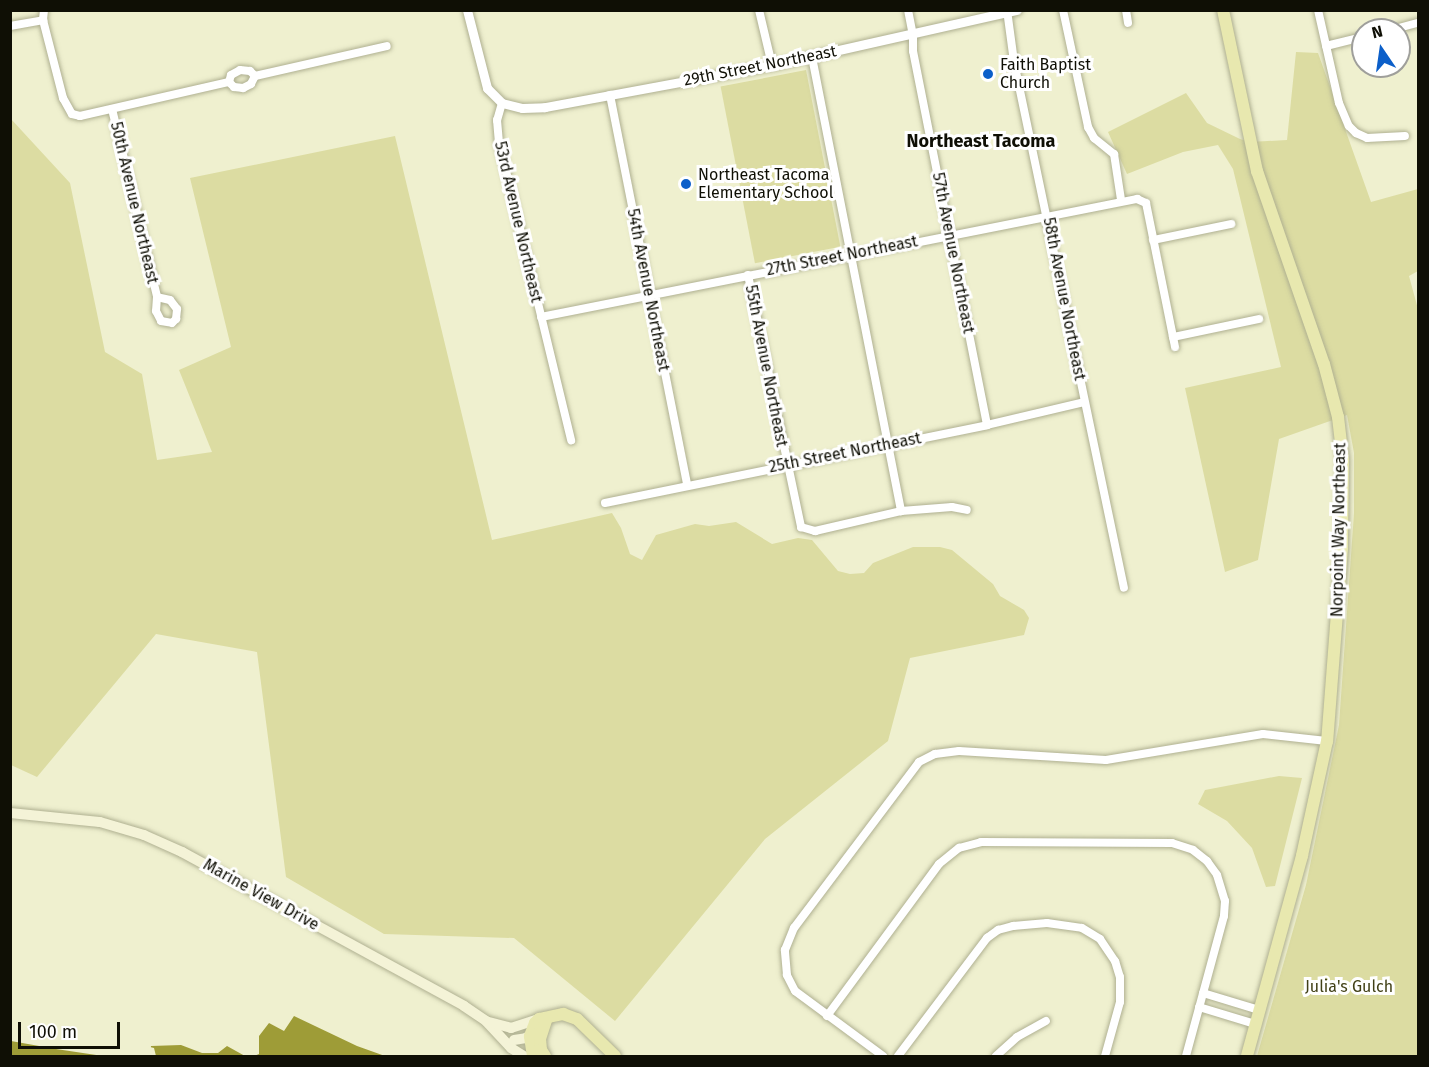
<!DOCTYPE html>
<html>
<head>
<meta charset="utf-8">
<style>
	body { margin:0 }
	#map { position:relative; width:1429px; height:1067px; overflow:hidden; background:#eff0cf; font-family:"Fira Sans",sans-serif }
	div>[style] { position:absolute }
	.green>* { inset:0; background:#dcdca2; transform-origin:0 0 }
	.water>* { inset:0; background:#9e9c37 }
	.pier>* { inset:0; background:#eff0cf }
	.roads { filter:drop-shadow(0 0 2px #afb091) drop-shadow(0 0 2px #afb091) }
	.minor>* { height:8px; margin:-4px; padding:0 4px; transform-origin:4px; border-radius:4px; background:#fff }
	.tertiary>* { height:9px; margin:-4.5px; padding:0 4.5px; transform-origin:4.5px; border-radius:4.5px; background:#fff }
	.secondary>* { height:10px; margin:-5px; padding:0 5px; transform-origin:5px; border-radius:5px; background:#f4f3d7 }
	.primary>* { height:12px; margin:-6px; padding:0 6px; transform-origin:6px; border-radius:6px; background:#e8e8af }
	.dots>* { width:16px; height:16px; translate:-50% -50%; box-sizing:border-box; border:3px solid #fff; border-radius:50% }
	span { translate:-50% -50%; white-space:nowrap; text-align:center; line-height:1.15; -webkit-text-stroke:6px #fff; paint-order:stroke }
	.poi-label { font-size:16px; color:#0f0f05 }
	.left { translate:0 -50%; text-align:left }
	.street-label { font-size:16px; color:#0f0f05 }
	.park-label { font-size:16px; color:#414016 }
	.neighbourhood-label { font-size:18px; color:#0f0f05; font-weight:700 }
	.frame { position:absolute; inset:0; border:12px solid #0f0f05; pointer-events:none }
	.north { position:absolute; left:1351px; top:18px; width:60px; height:60px; box-sizing:border-box; background:#fff; border:2px solid #9f9f9b; border-radius:50%; rotate:347deg; font-size:16px; font-weight:700; line-height:24px; text-align:center; color:#0f0f05 }
	.north::after { content:''; display:block; margin:auto; width:21px; height:27px; background:#0c5fc9; clip-path:polygon(50% 0,100% 100%,50% 72%,0 100%) }
	.scale { position:absolute; left:18px; top:1022px; width:102px; height:27px; box-sizing:border-box; border:3px solid #0f0f05; border-top:0; padding-left:8px; font-size:18px; line-height:21px; white-space:nowrap; color:#0f0f05; -webkit-text-stroke:4px #fff; paint-order:stroke }
</style>
</head>
<body>
<div id="map">
	<div class="green">
		<div style="clip-path:polygon(1296px 52px,1318px 53px,1371px 202px,1418px 189px,1418px 271px,1409px 276px,1418px 309px,1418px 1056px,1257px 1056px,1306px 885px,1339px 725px,1354px 513px,1354px 453px,1347px 415px,1279px 439px,1258px 560px,1225px 572px,1185px 388px,1281px 367px,1233px 169px,1218px 145px,1183px 152px,1127px 174px,1108px 132px,1186px 93px,1207px 123px,1240px 139px,1250px 142px,1287px 140px)"></div>
		<div style="left:806px;top:70px;width:180px;height:87px;rotate:79deg"></div>
		<div style="clip-path:polygon(11px 119px,70px 183px,105px 352px,142px 374px,157px 460px,212px 452px,179px 370px,231px 347px,190px 178px,395px 136px,492px 540px,612px 513px,621px 528px,630px 554px,642px 560px,656px 535px,695px 524px,709px 526px,736px 522px,772px 544px,798px 538px,812px 540px,838px 571px,850px 574px,864px 573px,873px 563px,913px 547px,940px 547px,952px 550px,993px 584px,1000px 596px,1024px 610px,1029px 618px,1024px 635px,910px 658px,888px 741px,765px 839px,615px 1021px,514px 938px,384px 934px,286px 877px,257px 652px,156px 634px,37px 777px,11px 765px)"></div>
		<div style="clip-path:polygon(1279px 776px,1302px 778px,1275px 886px,1266px 887px,1252px 848px,1227px 821px,1198px 804px,1205px 790px)"></div>
	</div>
	<div class="water">
		<div style="clip-path:polygon(294px 1016px,357px 1046px,385px 1056px,254px 1056px,259px 1054px,259px 1036px,269px 1023px,284px 1031px)"></div>
		<div style="clip-path:polygon(11px 1035px,150px 1053px,151px 1046px,181px 1045px,202px 1053px,218px 1053px,227px 1046px,245px 1056px,11px 1056px)"></div>
	</div>
	<div class="pier">
		<div style="clip-path:polygon(11px 1032px,141px 1051px,148px 1051px,150px 1047px,154px 1048px,156px 1056px,103px 1056px,56px 1049px,11px 1041px)"></div>
	</div>
	<div class="roads">
		<div class="minor">
			<div style="left:44px;top:10px;width:10px;rotate:96deg"></div>
			<div style="left:43px;top:20px;width:81px;rotate:75.6deg"></div>
			<div style="left:63px;top:98px;width:18px;rotate:61deg"></div>
			<div style="left:72px;top:114px;width:8px;rotate:14deg"></div>
			<div style="left:80px;top:116px;width:153px;rotate:-12.9deg"></div>
			<div style="left:759px;top:10px;width:57px;rotate:76.7deg"></div>
			<div style="left:908px;top:10px;width:25px;rotate:79deg"></div>
			<div style="left:913px;top:35px;width:16px;rotate:90deg"></div>
			<div style="left:913px;top:51px;width:381px;rotate:78.8deg"></div>
			<div style="left:1007px;top:10px;width:52px;rotate:82.3deg"></div>
			<div style="left:1014px;top:62px;width:537px;rotate:78.19deg"></div>
			<div style="left:1063px;top:10px;width:120px;rotate:77.9deg"></div>
			<div style="left:1088px;top:127px;width:13px;rotate:61deg"></div>
			<div style="left:1094px;top:138px;width:26px;rotate:39deg"></div>
			<div style="left:1114px;top:154px;width:47px;rotate:81.3deg"></div>
			<div style="left:1126px;top:10px;width:13px;rotate:81deg"></div>
			<div style="left:1318px;top:10px;width:95px;rotate:77.3deg"></div>
			<div style="left:1339px;top:103px;width:25px;rotate:67deg"></div>
			<div style="left:1349px;top:126px;width:10px;rotate:45deg"></div>
			<div style="left:1356px;top:133px;width:12px;rotate:24deg"></div>
			<div style="left:1367px;top:138px;width:38px;rotate:-3deg"></div>
			<div style="left:10px;top:26px;width:34px;rotate:-10deg"></div>
			<div style="left:1391px;top:30px;width:28px;rotate:-15deg"></div>
			<div style="left:1326px;top:46px;width:38px;rotate:-14deg"></div>
			<div style="left:812px;top:57px;width:463px;rotate:78.9deg"></div>
			<div style="left:240px;top:70px;width:10px;rotate:6deg"></div>
			<div style="left:250px;top:71px;width:7px;rotate:45deg"></div>
			<div style="left:255px;top:76px;width:9px;rotate:117deg"></div>
			<div style="left:251px;top:84px;width:9px;rotate:153deg"></div>
			<div style="left:243px;top:88px;width:9px;rotate:-174deg"></div>
			<div style="left:234px;top:87px;width:7px;rotate:-135deg"></div>
			<div style="left:229px;top:82px;width:7px;rotate:-74deg"></div>
			<div style="left:231px;top:75px;width:10px;rotate:-29deg"></div>
			<div style="left:255px;top:76px;width:135px;rotate:-12.8deg"></div>
			<div style="left:610px;top:95px;width:398px;rotate:78.8deg"></div>
			<div style="left:502px;top:103px;width:18px;rotate:106deg"></div>
			<div style="left:497px;top:120px;width:22px;rotate:85deg"></div>
			<div style="left:499px;top:142px;width:307px;rotate:76.4deg"></div>
			<div style="left:112px;top:109px;width:193px;rotate:76.5deg"></div>
			<div style="left:157px;top:297px;width:14px;rotate:94deg"></div>
			<div style="left:156px;top:311px;width:11px;rotate:63deg"></div>
			<div style="left:161px;top:321px;width:11px;rotate:10deg"></div>
			<div style="left:172px;top:323px;width:6px;rotate:-45deg"></div>
			<div style="left:176px;top:319px;width:10px;rotate:-84deg"></div>
			<div style="left:177px;top:309px;width:11px;rotate:-128deg"></div>
			<div style="left:170px;top:300px;width:13px;rotate:-167deg"></div>
			<div style="left:1153px;top:240px;width:80px;rotate:-11.6deg"></div>
			<div style="left:748px;top:275px;width:258px;rotate:78.1deg"></div>
			<div style="left:801px;top:527px;width:15px;rotate:16deg"></div>
			<div style="left:815px;top:531px;width:88px;rotate:-13.1deg"></div>
			<div style="left:901px;top:511px;width:51px;rotate:-4.5deg"></div>
			<div style="left:952px;top:507px;width:15px;rotate:11deg"></div>
			<div style="left:541px;top:317px;width:608px;rotate:-11.2deg"></div>
			<div style="left:1137px;top:199px;width:10px;rotate:24deg"></div>
			<div style="left:1146px;top:203px;width:147px;rotate:78.6deg"></div>
			<div style="left:1173px;top:337px;width:88px;rotate:-11.8deg"></div>
			<div style="left:605px;top:503px;width:390px;rotate:-11.5deg"></div>
			<div style="left:987px;top:425px;width:100px;rotate:-13.3deg"></div>
			<div style="left:1203px;top:993px;width:59px;rotate:16.9deg"></div>
			<div style="left:1199px;top:1007px;width:59px;rotate:16.9deg"></div>
			<div style="left:827px;top:1016px;width:189px;rotate:-53.6deg"></div>
			<div style="left:939px;top:864px;width:26px;rotate:-39deg"></div>
			<div style="left:959px;top:848px;width:23px;rotate:-15deg"></div>
			<div style="left:981px;top:842px;width:191px;rotate:0.3deg"></div>
			<div style="left:1172px;top:843px;width:22px;rotate:18deg"></div>
			<div style="left:1193px;top:850px;width:18px;rotate:38deg"></div>
			<div style="left:1207px;top:861px;width:17px;rotate:54deg"></div>
			<div style="left:1217px;top:875px;width:27px;rotate:73deg"></div>
			<div style="left:1225px;top:901px;width:15px;rotate:94deg"></div>
			<div style="left:1224px;top:916px;width:145px;rotate:105.2deg"></div>
			<div style="left:883px;top:1056px;width:109px;rotate:-143.5deg"></div>
			<div style="left:795px;top:991px;width:18px;rotate:-117deg"></div>
			<div style="left:787px;top:975px;width:25px;rotate:-95deg"></div>
			<div style="left:785px;top:950px;width:24px;rotate:-68deg"></div>
			<div style="left:794px;top:928px;width:208px;rotate:-53deg"></div>
			<div style="left:919px;top:762px;width:18px;rotate:-27deg"></div>
			<div style="left:935px;top:754px;width:24px;rotate:-7deg"></div>
			<div style="left:959px;top:751px;width:147px;rotate:3.5deg"></div>
			<div style="left:1106px;top:760px;width:159px;rotate:-9.4deg"></div>
			<div style="left:1263px;top:734px;width:64px;rotate:6.2deg"></div>
			<div style="left:898px;top:1056px;width:148px;rotate:-53deg"></div>
			<div style="left:987px;top:938px;width:14px;rotate:-36deg"></div>
			<div style="left:998px;top:930px;width:16px;rotate:-15deg"></div>
			<div style="left:1013px;top:926px;width:34px;rotate:-5deg"></div>
			<div style="left:1047px;top:923px;width:35px;rotate:8deg"></div>
			<div style="left:1082px;top:928px;width:21px;rotate:31deg"></div>
			<div style="left:1100px;top:939px;width:27px;rotate:56deg"></div>
			<div style="left:1115px;top:961px;width:17px;rotate:73deg"></div>
			<div style="left:1120px;top:977px;width:25px;rotate:90deg"></div>
			<div style="left:1120px;top:1002px;width:56px;rotate:105.5deg"></div>
			<div style="left:996px;top:1056px;width:28px;rotate:-42deg"></div>
			<div style="left:1017px;top:1037px;width:33px;rotate:-29deg"></div>
		</div>
		<div class="tertiary">
			<div style="left:467px;top:10px;width:81px;rotate:75.6deg"></div>
			<div style="left:487px;top:88px;width:21px;rotate:45deg"></div>
			<div style="left:502px;top:103px;width:21px;rotate:14deg"></div>
			<div style="left:522px;top:108px;width:23px;rotate:-2deg"></div>
			<div style="left:545px;top:107px;width:231px;rotate:-10.5deg"></div>
			<div style="left:772px;top:65px;width:251px;rotate:-12.7deg"></div>
		</div>
		<div class="secondary">
			<div style="left:10px;top:813px;width:90px;rotate:5.7deg"></div>
			<div style="left:100px;top:822px;width:46px;rotate:16.5deg"></div>
			<div style="left:144px;top:835px;width:42px;rotate:24.1deg"></div>
			<div style="left:182px;top:852px;width:321px;rotate:28.6deg"></div>
			<div style="left:464px;top:1006px;width:27px;rotate:34deg"></div>
			<div style="left:486px;top:1021px;width:37px;rotate:47deg"></div>
			<div style="left:511px;top:1048px;width:15px;rotate:32deg"></div>
			<div style="left:489px;top:1022px;width:23px;rotate:15deg"></div>
			<div style="left:511px;top:1028px;width:29px;rotate:-18deg"></div>
			<div style="left:514px;top:1040px;width:12px;rotate:-9deg"></div>
			<div style="left:526px;top:1038px;width:11px;rotate:-34deg"></div>
		</div>
		<div class="primary">
			<div style="left:1223px;top:10px;width:165px;rotate:78.1deg"></div>
			<div style="left:1257px;top:171px;width:204px;rotate:70.9deg"></div>
			<div style="left:1324px;top:364px;width:55px;rotate:75.2deg"></div>
			<div style="left:1338px;top:417px;width:43px;rotate:83.4deg"></div>
			<div style="left:1343px;top:460px;width:88px;rotate:90.7deg"></div>
			<div style="left:1342px;top:548px;width:194px;rotate:94.4deg"></div>
			<div style="left:1327px;top:741px;width:118px;rotate:102.3deg"></div>
			<div style="left:1302px;top:856px;width:207px;rotate:105.4deg"></div>
			<div style="left:533px;top:1056px;width:20px;rotate:-99deg"></div>
			<div style="left:530px;top:1036px;width:14px;rotate:-69deg"></div>
			<div style="left:535px;top:1023px;width:6px;rotate:-45deg"></div>
			<div style="left:539px;top:1019px;width:25px;rotate:-12deg"></div>
			<div style="left:563px;top:1014px;width:15px;rotate:20deg"></div>
			<div style="left:577px;top:1019px;width:53px;rotate:44.2deg"></div>
			<div style="left:545px;top:1056px;width:7px;rotate:-124deg"></div>
			<div style="left:541px;top:1050px;width:11px;rotate:-95deg"></div>
			<div style="left:540px;top:1039px;width:22px;rotate:-72deg"></div>
		</div>
	</div>
	<div class="dots">
		<div style="left:988px;top:74px;background:#0c5fc9"></div>
		<div style="left:686px;top:184px;background:#0c5fc9"></div>
	</div>
	<div class="poi-label">
		<span class="left" style="left:1000px;top:74px">Faith Baptist<br>Church</span>
		<span class="left" style="left:698px;top:184px">Northeast Tacoma<br>Elementary School</span>
	</div>
	<div class="street-label">
		<span style="left:760px;top:66px;rotate:-11deg">29th Street Northeast</span>
		<span style="left:134px;top:203px;rotate:77deg">50th Avenue Northeast</span>
		<span style="left:518px;top:222px;rotate:77deg">53rd Avenue Northeast</span>
		<span style="left:953px;top:253px;rotate:79deg">57th Avenue Northeast</span>
		<span style="left:842px;top:256px;rotate:-11deg">27th Street Northeast</span>
		<span style="left:648px;top:290px;rotate:79deg">54th Avenue Northeast</span>
		<span style="left:1064px;top:299px;rotate:79deg">58th Avenue Northeast</span>
		<span style="left:766px;top:366px;rotate:79deg">55th Avenue Northeast</span>
		<span style="left:845px;top:453px;rotate:-11deg">25th Street Northeast</span>
		<span style="left:1339px;top:530px;rotate:-89deg">Norpoint Way Northeast</span>
		<span style="left:261px;top:895px;rotate:29deg">Marine View Drive</span>
	</div>
	<div class="park-label">
		<span style="left:1349px;top:987px">Julia's Gulch</span>
	</div>
	<div class="neighbourhood-label">
		<span style="left:981px;top:141px">Northeast Tacoma</span>
	</div>
	<div class="frame"></div>
	<div class="north">N</div>
	<div class="scale">100 m</div>
</div>
</body>
</html>
